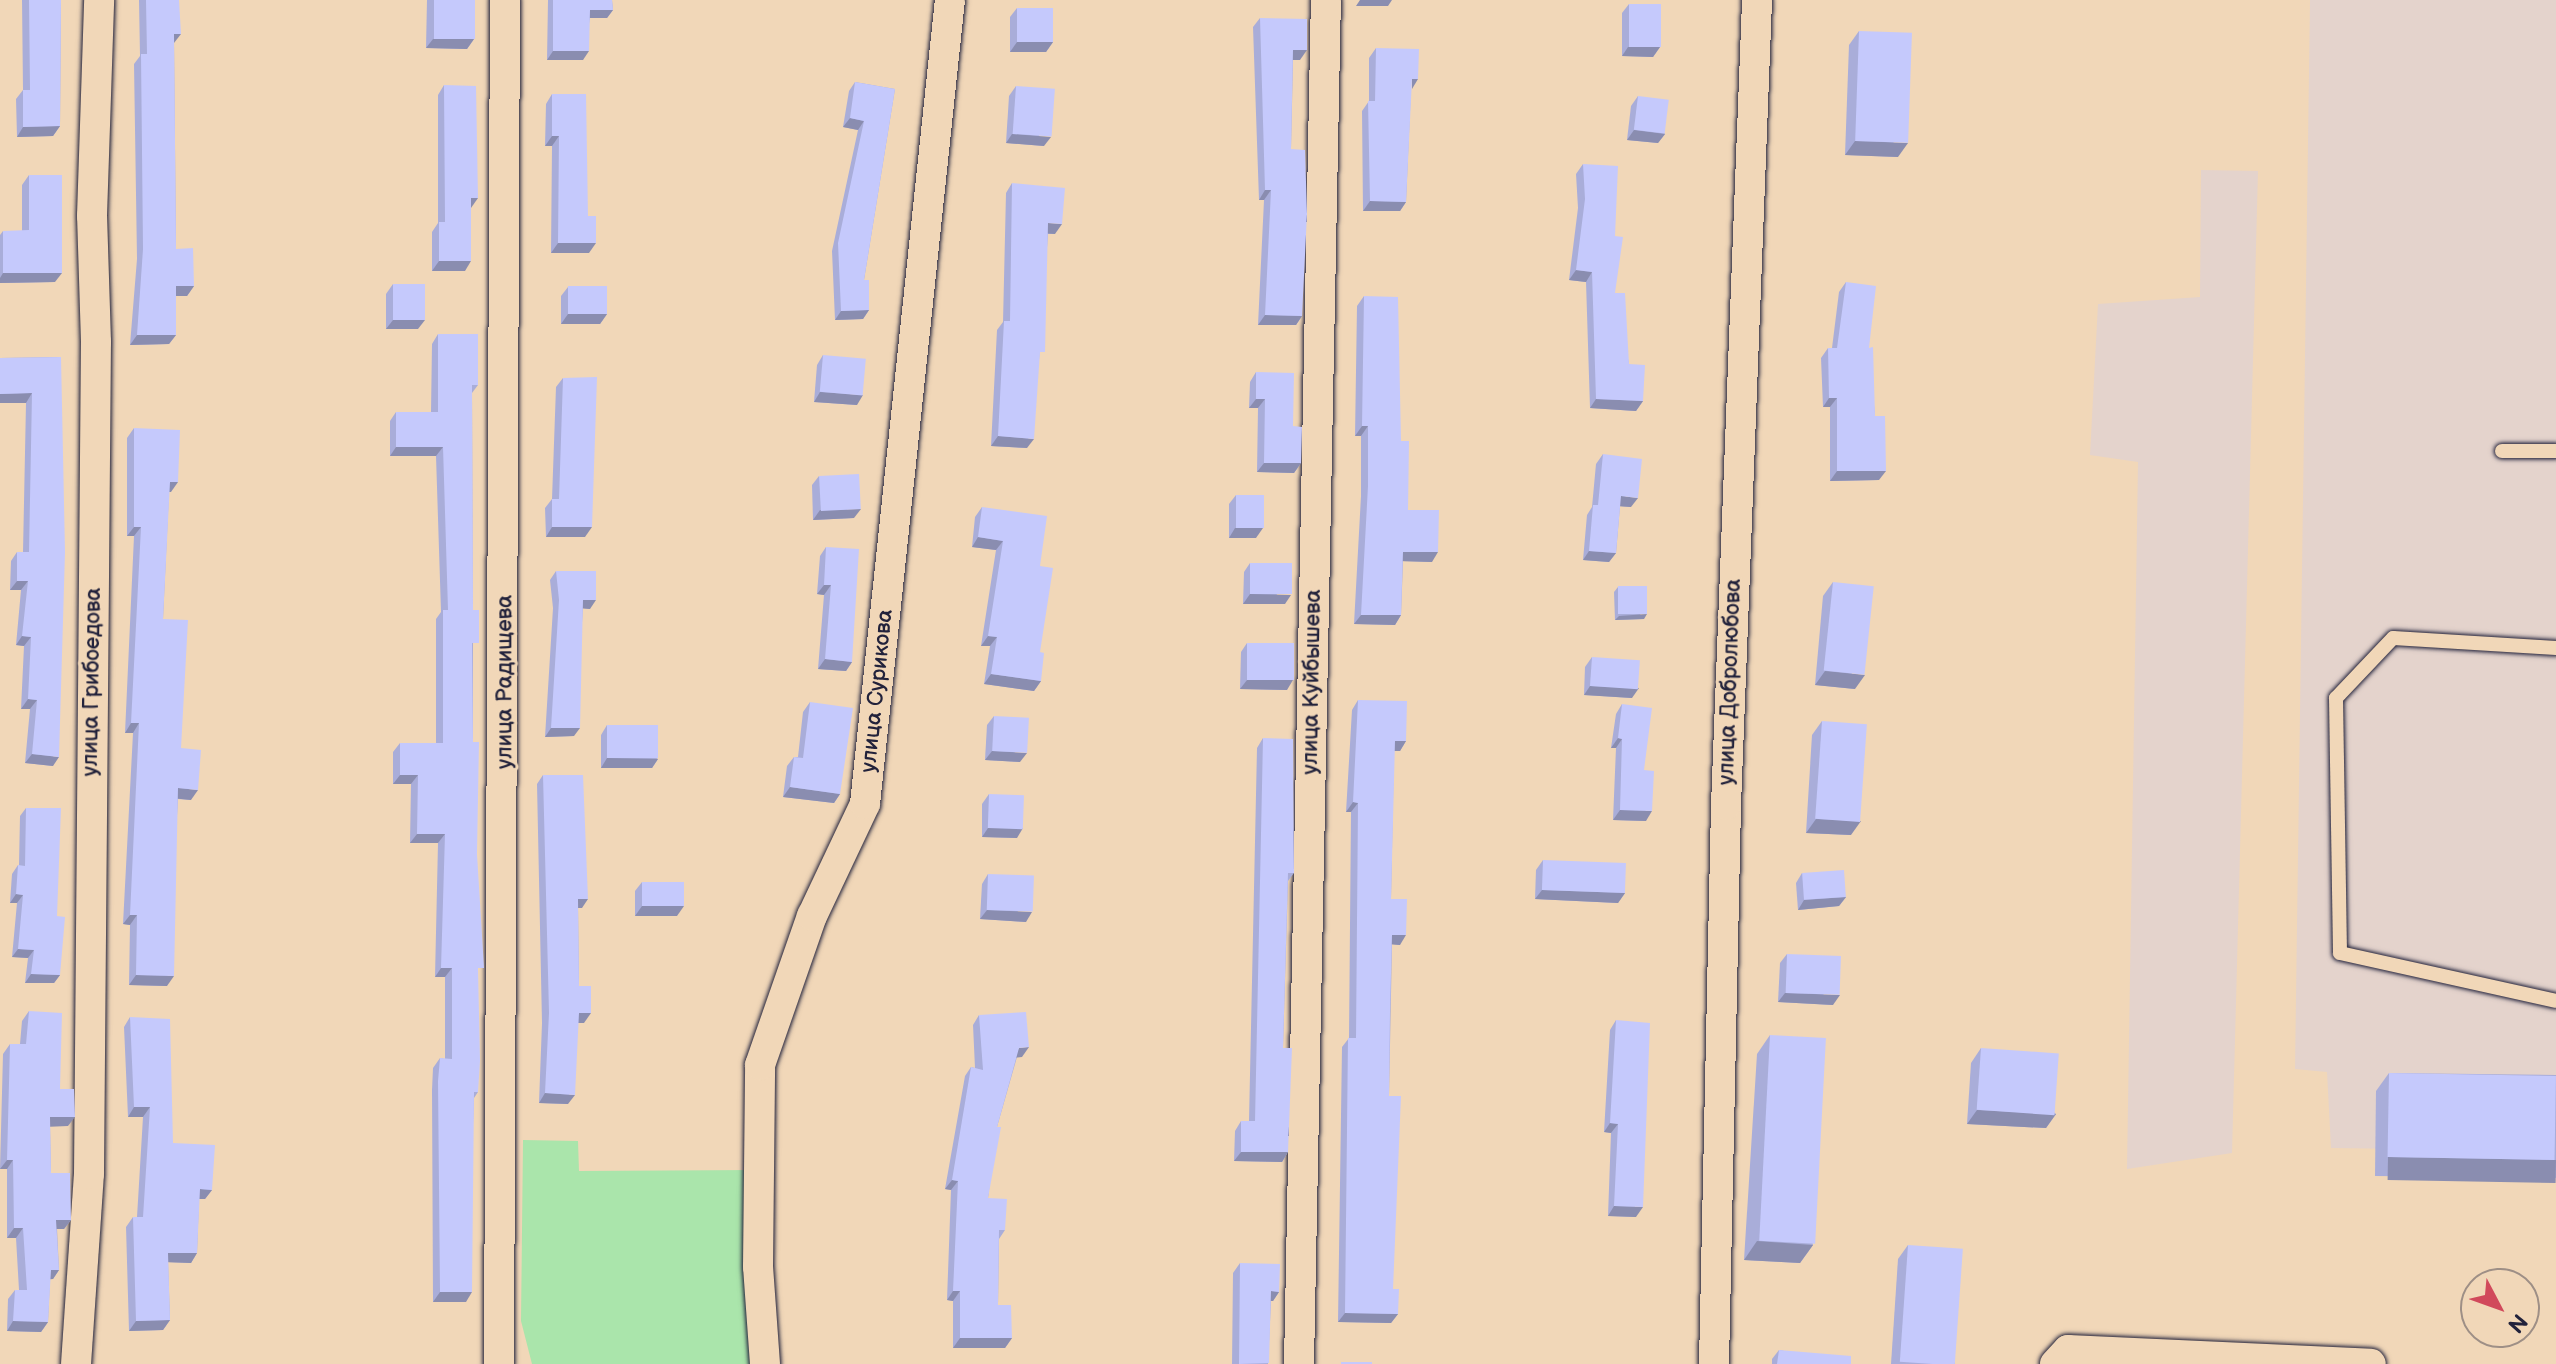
<!DOCTYPE html>
<html>
<head>
<meta charset="utf-8">
<style>
	body { margin:0 }
	#map { position:relative; width:2556px; height:1364px; overflow:hidden; background:#f1d7b8; font-family:"Balsamiq Sans",sans-serif }
	div>[style] { position:absolute }
	.built>* { inset:0; background:#e4d3cc }
	.green>* { inset:0; background:#aae5ab }
	.roads { filter:drop-shadow(0 0 2px #22223b) drop-shadow(0 0 2px #22223b) }
	.lane>* { height:14px; margin:-7px; padding:0 7px; transform-origin:7px; border-radius:7px; background:#f1d7b8 }
	.street>* { height:30px; margin:-15px; padding:0 15px; transform-origin:15px; border-radius:15px; background:#f1d7b8 }
	.wall>* { inset:0; background:#a9add9 }
	.shaded-wall>* { inset:0; background:#8a8db0; transform-origin:0 0 }
	.building>* { inset:0; background:#c5c9fc; transform-origin:0 0 }
	span { translate:-50% -50%; white-space:nowrap; text-align:center; line-height:1.15; -webkit-text-stroke:6px #f1d7b8; paint-order:stroke }
	.street-label { font-size:22px; color:#22223b }
	.north { position:absolute; left:2460px; top:1268px; width:80px; height:80px; box-sizing:border-box; background:#f1d7b8; border:2px solid #9e8f86; border-radius:50%; rotate:131deg; font-size:22px; font-weight:700; line-height:32px; text-align:center; color:#22223b }
	.north::after { content:''; display:block; margin:auto; width:28px; height:36px; background:#d1495b; clip-path:polygon(50% 0,100% 100%,50% 72%,0 100%) }
</style>
</head>
<body>
<div id="map">
	<div class="built">
		<div style="clip-path:polygon(2310px 0,2556px 0,2556px 1151px,2331px 1148px,2327px 1072px,2295px 1069px)"></div>
		<div style="clip-path:polygon(2201px 170px,2258px 171px,2232px 1153px,2127px 1169px,2138px 462px,2090px 455px,2098px 304px,2200px 297px)"></div>
	</div>
	<div class="green">
		<div style="clip-path:polygon(523px 1140px,578px 1141px,579px 1171px,753px 1170px,760px 1364px,532px 1364px,521px 1321px)"></div>
	</div>
	<div class="roads">
		<div class="lane">
			<div style="left:2502px;top:451px;width:54px"></div>
			<div style="left:2556px;top:648px;width:163px;rotate:-176.5deg"></div>
			<div style="left:2393px;top:638px;width:83px;rotate:133.5deg"></div>
			<div style="left:2336px;top:698px;width:255px;rotate:89.1deg"></div>
			<div style="left:2340px;top:953px;width:221px;rotate:12.5deg"></div>
		</div>
		<div class="street">
			<div style="left:76px;top:1364px;width:190px;rotate:-86.1deg"></div>
			<div style="left:89px;top:1174px;width:832px;rotate:-89.52deg"></div>
			<div style="left:96px;top:342px;width:126px;rotate:-91.8deg"></div>
			<div style="left:92px;top:216px;width:216px;rotate:-88.1deg"></div>
			<div style="left:499px;top:1364px;width:1364px;rotate:-89.75deg"></div>
			<div style="left:765px;top:1364px;width:97px;rotate:-94.1deg"></div>
			<div style="left:758px;top:1267px;width:202px;rotate:-89.4deg"></div>
			<div style="left:760px;top:1065px;width:158px;rotate:-70.8deg"></div>
			<div style="left:812px;top:916px;width:124px;rotate:-64.7deg"></div>
			<div style="left:865px;top:804px;width:808px;rotate:-83.97deg"></div>
			<div style="left:1299px;top:1364px;width:1364px;rotate:-88.87deg"></div>
			<div style="left:1714px;top:1364px;width:559px;rotate:-88.77deg"></div>
			<div style="left:1726px;top:805px;width:806px;rotate:-87.79deg"></div>
			<div style="left:2055px;top:1364px;width:19px;rotate:-47deg"></div>
			<div style="left:2068px;top:1350px;width:303px;rotate:2.6deg"></div>
		</div>
	</div>
	<div class="wall">
		<div style="clip-path:polygon(22px 0,61px 0,60px 126px,53px 136px,17px 137px,16px 99px,23px 90px)"></div>
		<div style="clip-path:polygon(139px 0,179px 0,174px 43px,176px 249px,194px 286px,187px 296px,176px 296px,176px 335px,169px 344px,130px 345px,137px 259px,134px 64px,140px 56px)"></div>
		<div style="clip-path:polygon(427px 0,475px 0,474px 39px,467px 49px,426px 48px)"></div>
		<div style="clip-path:polygon(548px 0,612px 0,613px 10px,607px 18px,590px 18px,583px 60px,547px 60px)"></div>
		<div style="clip-path:polygon(1629px 4px,1660px 47px,1653px 57px,1622px 56px,1622px 13px)"></div>
		<div style="clip-path:polygon(1017px 8px,1053px 42px,1046px 52px,1010px 52px,1010px 17px)"></div>
		<div style="clip-path:polygon(1260px 18px,1300px 60px,1293px 60px,1291px 149px,1302px 316px,1296px 325px,1258px 325px,1264px 200px,1259px 200px,1253px 27px)"></div>
		<div style="clip-path:polygon(1859px 31px,1898px 157px,1845px 155px,1849px 45px)"></div>
		<div style="clip-path:polygon(1376px 48px,1411px 89px,1406px 202px,1400px 211px,1363px 211px,1362px 111px,1369px 101px,1369px 58px)"></div>
		<div style="clip-path:polygon(855px 82px,895px 89px,864px 280px,869px 310px,863px 319px,835px 320px,832px 251px,858px 130px,843px 127px,849px 91px)"></div>
		<div style="clip-path:polygon(444px 85px,471px 208px,465px 271px,432px 271px,432px 232px,438px 223px,438px 95px)"></div>
		<div style="clip-path:polygon(1016px 86px,1044px 146px,1006px 143px,1009px 96px)"></div>
		<div style="clip-path:polygon(552px 94px,589px 253px,551px 253px,552px 146px,545px 146px,546px 104px)"></div>
		<div style="clip-path:polygon(1638px 96px,1665px 134px,1658px 143px,1627px 140px,1631px 106px)"></div>
		<div style="clip-path:polygon(1583px 164px,1615px 236px,1615px 293px,1629px 364px,1643px 401px,1636px 411px,1590px 408px,1586px 282px,1569px 280px,1578px 208px,1576px 174px)"></div>
		<div style="clip-path:polygon(29px 175px,55px 282px,0 283px,0 235px,3px 231px,22px 231px,22px 185px)"></div>
		<div style="clip-path:polygon(1012px 183px,1055px 234px,1048px 234px,1039px 360px,1027px 448px,991px 446px,997px 330px,1003px 322px,1006px 193px)"></div>
		<div style="clip-path:polygon(1846px 282px,1869px 348px,1875px 416px,1879px 480px,1830px 481px,1830px 407px,1823px 407px,1821px 358px,1828px 348px,1832px 348px,1839px 292px)"></div>
		<div style="clip-path:polygon(393px 284px,418px 329px,386px 329px,386px 294px)"></div>
		<div style="clip-path:polygon(568px 287px,607px 314px,600px 324px,561px 324px,561px 296px)"></div>
		<div style="clip-path:polygon(1364px 296px,1401px 441px,1408px 510px,1432px 562px,1403px 561px,1401px 615px,1395px 625px,1354px 624px,1361px 496px,1361px 436px,1355px 436px,1357px 306px)"></div>
		<div style="clip-path:polygon(438px 334px,478px 385px,472px 393px,473px 651px,473px 742px,477px 854px,478px 1092px,474px 1098px,466px 1302px,433px 1302px,432px 1090px,433px 1068px,440px 1058px,445px 1059px,445px 977px,435px 977px,438px 843px,410px 843px,411px 784px,393px 784px,393px 752px,400px 743px,436px 743px,436px 619px,441px 612px,436px 456px,390px 456px,390px 421px,396px 412px,431px 412px,432px 344px)"></div>
		<div style="clip-path:polygon(823px 355px,857px 405px,814px 402px,817px 365px)"></div>
		<div style="clip-path:polygon(61px 357px,53px 766px,25px 763px,30px 709px,21px 709px,24px 646px,16px 645px,21px 590px,10px 590px,11px 561px,17px 552px,23px 552px,26px 403px,0 403px,0 358px)"></div>
		<div style="clip-path:polygon(1256px 372px,1293px 426px,1301px 463px,1294px 473px,1257px 472px,1258px 408px,1249px 408px,1250px 382px)"></div>
		<div style="clip-path:polygon(563px 378px,585px 537px,546px 537px,545px 508px,552px 499px,556px 387px)"></div>
		<div style="clip-path:polygon(134px 428px,171px 492px,169px 492px,163px 619px,181px 748px,191px 800px,178px 799px,167px 986px,129px 985px,130px 925px,123px 924px,133px 733px,125px 733px,134px 536px,127px 536px,127px 438px)"></div>
		<div style="clip-path:polygon(1603px 454px,1631px 507px,1620px 506px,1616px 553px,1609px 562px,1583px 560px,1587px 515px,1592px 507px,1596px 464px)"></div>
		<div style="clip-path:polygon(819px 476px,854px 518px,813px 520px,812px 485px)"></div>
		<div style="clip-path:polygon(1236px 495px,1256px 538px,1229px 538px,1229px 504px)"></div>
		<div style="clip-path:polygon(982px 507px,1040px 566px,1040px 652px,1041px 681px,1034px 691px,984px 684px,990px 646px,981px 646px,996px 550px,972px 547px,975px 517px)"></div>
		<div style="clip-path:polygon(826px 547px,852px 662px,846px 671px,818px 669px,824px 595px,817px 594px,820px 556px)"></div>
		<div style="clip-path:polygon(1250px 563px,1285px 604px,1243px 604px,1244px 572px)"></div>
		<div style="clip-path:polygon(556px 571px,590px 609px,583px 608px,574px 736px,545px 737px,553px 608px,550px 580px)"></div>
		<div style="clip-path:polygon(1833px 582px,1855px 689px,1815px 685px,1823px 596px)"></div>
		<div style="clip-path:polygon(1618px 587px,1644px 619px,1615px 620px,1614px 592px)"></div>
		<div style="clip-path:polygon(1247px 643px,1287px 690px,1240px 689px,1241px 652px)"></div>
		<div style="clip-path:polygon(1592px 657px,1632px 698px,1584px 695px,1585px 667px)"></div>
		<div style="clip-path:polygon(1358px 700px,1406px 741px,1400px 751px,1394px 751px,1391px 899px,1400px 945px,1392px 944px,1389px 1096px,1393px 1289px,1398px 1314px,1391px 1323px,1338px 1322px,1342px 1047px,1349px 1038px,1351px 812px,1346px 812px,1352px 710px)"></div>
		<div style="clip-path:polygon(810px 702px,840px 794px,834px 803px,783px 797px,787px 766px,794px 757px,798px 757px,803px 712px)"></div>
		<div style="clip-path:polygon(1622px 704px,1644px 770px,1646px 821px,1613px 820px,1616px 748px,1611px 748px,1616px 714px)"></div>
		<div style="clip-path:polygon(994px 716px,1020px 762px,985px 760px,987px 725px)"></div>
		<div style="clip-path:polygon(1822px 721px,1851px 835px,1806px 833px,1812px 735px)"></div>
		<div style="clip-path:polygon(607px 725px,658px 759px,652px 768px,601px 768px,601px 735px)"></div>
		<div style="clip-path:polygon(1263px 738px,1294px 873px,1288px 881px,1283px 1048px,1288px 1152px,1282px 1162px,1234px 1161px,1235px 1131px,1241px 1121px,1249px 1121px,1257px 748px)"></div>
		<div style="clip-path:polygon(543px 775px,582px 908px,578px 908px,579px 986px,584px 1023px,578px 1023px,568px 1104px,539px 1103px,542px 1023px,537px 784px)"></div>
		<div style="clip-path:polygon(989px 794px,1017px 838px,982px 837px,982px 804px)"></div>
		<div style="clip-path:polygon(26px 808px,57px 916px,60px 975px,54px 983px,25px 983px,28px 958px,12px 957px,17px 903px,10px 903px,12px 874px,18px 865px,19px 865px,20px 816px)"></div>
		<div style="clip-path:polygon(1543px 860px,1625px 893px,1618px 903px,1535px 899px,1536px 870px)"></div>
		<div style="clip-path:polygon(1802px 873px,1846px 897px,1839px 906px,1798px 910px,1796px 883px)"></div>
		<div style="clip-path:polygon(988px 874px,1026px 922px,980px 919px,982px 884px)"></div>
		<div style="clip-path:polygon(642px 882px,677px 916px,635px 916px,635px 891px)"></div>
		<div style="clip-path:polygon(1787px 954px,1833px 1005px,1778px 1002px,1780px 963px)"></div>
		<div style="clip-path:polygon(29px 1011px,60px 1089px,68px 1126px,50px 1126px,51px 1173px,71px 1220px,64px 1229px,57px 1229px,59px 1270px,53px 1279px,50px 1279px,48px 1322px,41px 1332px,7px 1331px,8px 1299px,15px 1290px,19px 1290px,16px 1238px,7px 1238px,7px 1169px,0 1169px,3px 1054px,10px 1044px,20px 1044px,22px 1021px)"></div>
		<div style="clip-path:polygon(979px 1015px,1022px 1057px,1017px 1057px,997px 1127px,988px 1198px,1005px 1230px,999px 1239px,998px 1305px,1012px 1338px,1005px 1348px,953px 1348px,953px 1301px,947px 1300px,951px 1190px,945px 1189px,965px 1076px,971px 1067px,975px 1068px,973px 1025px)"></div>
		<div style="clip-path:polygon(130px 1017px,173px 1143px,212px 1190px,205px 1199px,199px 1199px,197px 1253px,191px 1263px,168px 1262px,170px 1320px,163px 1330px,129px 1331px,126px 1227px,133px 1217px,137px 1217px,143px 1117px,128px 1117px,124px 1027px)"></div>
		<div style="clip-path:polygon(1616px 1020px,1636px 1217px,1608px 1216px,1611px 1133px,1604px 1132px,1610px 1030px)"></div>
		<div style="clip-path:polygon(1770px 1035px,1813px 1245px,1800px 1263px,1744px 1260px,1757px 1054px)"></div>
		<div style="clip-path:polygon(1981px 1048px,2056px 1114px,2046px 1128px,1967px 1124px,1971px 1063px)"></div>
		<div style="clip-path:polygon(2389px 1073px,2556px 1075px,2556px 1178px,2375px 1176px,2376px 1091px)"></div>
		<div style="clip-path:polygon(1908px 1245px,1955px 1364px,1891px 1364px,1898px 1259px)"></div>
		<div style="clip-path:polygon(1240px 1263px,1279px 1292px,1273px 1301px,1271px 1301px,1268px 1364px,1232px 1364px,1233px 1273px)"></div>
		<div style="clip-path:polygon(1779px 1350px,1851px 1364px,1772px 1364px,1772px 1359px)"></div>
	</div>
	<div class="shaded-wall">
		<div style="clip-path:polygon(1360px 0,1392px 0,1388px 6px,1356px 6px)"></div>
		<div style="clip-path:polygon(590px 10px,613px 10px,607px 18px,584px 18px)"></div>
		<div style="clip-path:polygon(174px 34px,181px 34px,174px 43px)"></div>
		<div style="clip-path:polygon(433px 39px,474px 39px,467px 49px,426px 48px)"></div>
		<div style="clip-path:polygon(1017px 42px,1053px 42px,1046px 52px,1010px 52px)"></div>
		<div style="clip-path:polygon(1628px 47px,1660px 47px,1653px 57px,1622px 56px)"></div>
		<div style="clip-path:polygon(1293px 50px,1307px 50px,1300px 60px,1286px 60px)"></div>
		<div style="clip-path:polygon(553px 51px,589px 51px,583px 60px,547px 60px)"></div>
		<div style="clip-path:polygon(1412px 79px,1418px 79px,1412px 89px)"></div>
		<div style="clip-path:polygon(850px 118px,864px 121px,858px 130px,843px 127px)"></div>
		<div style="clip-path:polygon(60px 126px,53px 136px,17px 137px,23px 127px)"></div>
		<div style="clip-path:polygon(1634px 130px,1665px 134px,1658px 143px,1627px 140px)"></div>
		<div style="clip-path:polygon(1012px 134px,1051px 137px,1044px 146px,1006px 143px)"></div>
		<div style="clip-path:polygon(552px 136px,559px 136px,552px 146px,545px 146px)"></div>
		<div style="clip-path:polygon(1855px 141px,1908px 143px,1898px 157px,1845px 155px)"></div>
		<div style="clip-path:polygon(1265px 190px,1271px 190px,1264px 200px,1259px 200px)"></div>
		<div style="clip-path:polygon(471px 198px,478px 198px,471px 208px)"></div>
		<div style="clip-path:polygon(1370px 201px,1406px 202px,1400px 211px,1363px 211px)"></div>
		<div style="clip-path:polygon(1048px 223px,1062px 224px,1055px 234px,1041px 233px)"></div>
		<div style="clip-path:polygon(558px 243px,596px 243px,589px 253px,551px 253px)"></div>
		<div style="clip-path:polygon(439px 261px,471px 261px,465px 271px,432px 271px)"></div>
		<div style="clip-path:polygon(1576px 270px,1592px 272px,1586px 282px,1569px 280px)"></div>
		<div style="clip-path:polygon(3px 273px,62px 273px,55px 282px,0 283px,0 278px)"></div>
		<div style="clip-path:polygon(176px 286px,194px 286px,187px 296px,169px 296px)"></div>
		<div style="clip-path:polygon(869px 310px,863px 319px,835px 320px,841px 311px)"></div>
		<div style="clip-path:polygon(568px 314px,607px 314px,600px 324px,561px 324px)"></div>
		<div style="clip-path:polygon(1265px 315px,1302px 316px,1296px 325px,1258px 325px)"></div>
		<div style="clip-path:polygon(393px 320px,425px 320px,418px 329px,386px 329px)"></div>
		<div style="clip-path:polygon(137px 335px,176px 335px,169px 344px,130px 345px)"></div>
		<div style="clip-path:polygon(820px 392px,863px 395px,857px 405px,814px 402px)"></div>
		<div style="clip-path:polygon(32px 393px,26px 403px,0 403px,0 394px)"></div>
		<div style="clip-path:polygon(1829px 398px,1837px 398px,1830px 407px,1823px 407px)"></div>
		<div style="clip-path:polygon(1256px 399px,1265px 399px,1258px 408px,1249px 408px)"></div>
		<div style="clip-path:polygon(1596px 399px,1643px 401px,1636px 411px,1590px 408px)"></div>
		<div style="clip-path:polygon(1362px 426px,1368px 426px,1361px 436px,1355px 436px)"></div>
		<div style="clip-path:polygon(998px 436px,1034px 439px,1027px 448px,991px 446px)"></div>
		<div style="clip-path:polygon(396px 447px,443px 447px,436px 456px,390px 456px)"></div>
		<div style="clip-path:polygon(1264px 463px,1301px 463px,1294px 473px,1257px 472px)"></div>
		<div style="clip-path:polygon(1837px 471px,1886px 471px,1879px 480px,1830px 481px)"></div>
		<div style="clip-path:polygon(170px 482px,178px 482px,171px 492px,163px 492px)"></div>
		<div style="clip-path:polygon(1621px 496px,1638px 498px,1631px 507px,1615px 506px)"></div>
		<div style="clip-path:polygon(861px 509px,854px 518px,813px 520px,820px 510px)"></div>
		<div style="clip-path:polygon(134px 527px,141px 527px,134px 536px,127px 536px)"></div>
		<div style="clip-path:polygon(552px 527px,592px 527px,585px 537px,546px 537px)"></div>
		<div style="clip-path:polygon(1235px 528px,1263px 528px,1256px 538px,1229px 538px)"></div>
		<div style="clip-path:polygon(978px 537px,1003px 541px,996px 550px,972px 547px)"></div>
		<div style="clip-path:polygon(1589px 551px,1616px 553px,1609px 562px,1583px 560px)"></div>
		<div style="clip-path:polygon(1403px 552px,1438px 552px,1432px 562px,1396px 561px)"></div>
		<div style="clip-path:polygon(17px 581px,28px 581px,21px 590px,10px 590px)"></div>
		<div style="clip-path:polygon(824px 585px,831px 585px,824px 595px,817px 594px)"></div>
		<div style="clip-path:polygon(1250px 594px,1291px 595px,1285px 604px,1243px 604px)"></div>
		<div style="clip-path:polygon(583px 600px,596px 600px,590px 609px,577px 608px)"></div>
		<div style="clip-path:polygon(1647px 614px,1644px 619px,1615px 620px,1619px 616px)"></div>
		<div style="clip-path:polygon(1361px 615px,1401px 615px,1395px 625px,1354px 624px)"></div>
		<div style="clip-path:polygon(22px 636px,31px 637px,24px 646px,16px 645px)"></div>
		<div style="clip-path:polygon(988px 636px,997px 637px,990px 646px,981px 646px)"></div>
		<div style="clip-path:polygon(825px 659px,852px 662px,846px 671px,818px 669px)"></div>
		<div style="clip-path:polygon(1825px 671px,1865px 675px,1855px 689px,1815px 685px)"></div>
		<div style="clip-path:polygon(991px 674px,1041px 681px,1034px 691px,984px 684px)"></div>
		<div style="clip-path:polygon(1247px 680px,1293px 680px,1287px 690px,1240px 689px)"></div>
		<div style="clip-path:polygon(1590px 686px,1639px 688px,1632px 698px,1584px 695px)"></div>
		<div style="clip-path:polygon(28px 699px,37px 700px,30px 709px,21px 709px)"></div>
		<div style="clip-path:polygon(131px 723px,139px 723px,133px 733px,125px 733px)"></div>
		<div style="clip-path:polygon(551px 728px,580px 728px,574px 736px,545px 737px)"></div>
		<div style="clip-path:polygon(1618px 738px,1622px 739px,1616px 748px,1611px 748px)"></div>
		<div style="clip-path:polygon(1395px 741px,1406px 741px,1400px 751px,1388px 751px)"></div>
		<div style="clip-path:polygon(992px 751px,1027px 753px,1020px 762px,985px 760px)"></div>
		<div style="clip-path:polygon(32px 754px,59px 757px,53px 766px,25px 763px)"></div>
		<div style="clip-path:polygon(607px 758px,658px 759px,652px 768px,601px 768px)"></div>
		<div style="clip-path:polygon(400px 775px,418px 775px,411px 784px,393px 784px)"></div>
		<div style="clip-path:polygon(790px 787px,840px 794px,834px 803px,783px 797px)"></div>
		<div style="clip-path:polygon(178px 788px,198px 790px,191px 800px,171px 798px)"></div>
		<div style="clip-path:polygon(1353px 802px,1358px 803px,1351px 812px,1346px 812px)"></div>
		<div style="clip-path:polygon(1620px 810px,1652px 811px,1646px 821px,1613px 820px)"></div>
		<div style="clip-path:polygon(1816px 819px,1861px 821px,1851px 835px,1806px 833px)"></div>
		<div style="clip-path:polygon(988px 828px,1023px 828px,1017px 838px,982px 837px)"></div>
		<div style="clip-path:polygon(417px 834px,445px 834px,438px 843px,410px 843px)"></div>
		<div style="clip-path:polygon(1542px 890px,1625px 893px,1618px 903px,1535px 899px)"></div>
		<div style="clip-path:polygon(16px 894px,23px 895px,17px 903px,10px 903px)"></div>
		<div style="clip-path:polygon(1846px 897px,1839px 906px,1798px 910px,1804px 900px)"></div>
		<div style="clip-path:polygon(578px 899px,588px 899px,582px 908px,572px 908px)"></div>
		<div style="clip-path:polygon(642px 906px,684px 906px,677px 916px,635px 916px)"></div>
		<div style="clip-path:polygon(987px 910px,1032px 912px,1026px 922px,980px 919px)"></div>
		<div style="clip-path:polygon(130px 915px,137px 915px,130px 925px,123px 924px)"></div>
		<div style="clip-path:polygon(1392px 935px,1406px 935px,1400px 945px,1386px 944px)"></div>
		<div style="clip-path:polygon(18px 949px,34px 950px,28px 958px,12px 957px)"></div>
		<div style="clip-path:polygon(441px 968px,452px 968px,445px 977px,435px 977px)"></div>
		<div style="clip-path:polygon(31px 974px,60px 975px,54px 983px,25px 983px)"></div>
		<div style="clip-path:polygon(136px 975px,174px 976px,167px 986px,129px 985px)"></div>
		<div style="clip-path:polygon(1785px 993px,1840px 995px,1833px 1005px,1778px 1002px)"></div>
		<div style="clip-path:polygon(579px 1013px,591px 1013px,584px 1023px,572px 1023px)"></div>
		<div style="clip-path:polygon(1029px 1047px,1022px 1057px,1013px 1058px,1019px 1048px)"></div>
		<div style="clip-path:polygon(545px 1093px,575px 1095px,568px 1104px,539px 1103px)"></div>
		<div style="clip-path:polygon(134px 1107px,150px 1107px,143px 1117px,128px 1117px)"></div>
		<div style="clip-path:polygon(1977px 1110px,2056px 1114px,2046px 1128px,1967px 1124px)"></div>
		<div style="clip-path:polygon(50px 1117px,75px 1117px,68px 1126px,44px 1127px)"></div>
		<div style="clip-path:polygon(1610px 1123px,1618px 1124px,1611px 1133px,1604px 1132px)"></div>
		<div style="clip-path:polygon(1241px 1152px,1288px 1152px,1282px 1162px,1234px 1161px)"></div>
		<div style="left:2388px;top:1157px;width:168px;height:23px;rotate:1deg"></div>
		<div style="clip-path:polygon(7px 1160px,13px 1160px,7px 1169px,0 1169px)"></div>
		<div style="clip-path:polygon(952px 1180px,958px 1181px,951px 1190px,945px 1189px)"></div>
		<div style="clip-path:polygon(200px 1189px,212px 1190px,205px 1199px,193px 1199px)"></div>
		<div style="clip-path:polygon(1614px 1206px,1643px 1207px,1636px 1217px,1608px 1216px)"></div>
		<div style="clip-path:polygon(56px 1220px,71px 1220px,64px 1229px,50px 1229px)"></div>
		<div style="clip-path:polygon(14px 1228px,23px 1228px,16px 1238px,7px 1238px)"></div>
		<div style="clip-path:polygon(1757px 1241px,1813px 1245px,1800px 1263px,1744px 1260px)"></div>
		<div style="clip-path:polygon(168px 1253px,197px 1253px,191px 1263px,161px 1262px)"></div>
		<div style="clip-path:polygon(51px 1270px,59px 1270px,53px 1279px,44px 1280px)"></div>
		<div style="clip-path:polygon(953px 1291px,960px 1291px,953px 1301px,947px 1300px)"></div>
		<div style="clip-path:polygon(1271px 1291px,1279px 1292px,1273px 1301px,1264px 1301px)"></div>
		<div style="clip-path:polygon(440px 1292px,472px 1292px,466px 1302px,433px 1302px)"></div>
		<div style="clip-path:polygon(1345px 1313px,1398px 1314px,1391px 1323px,1338px 1322px)"></div>
		<div style="clip-path:polygon(170px 1320px,163px 1330px,129px 1331px,136px 1321px)"></div>
		<div style="clip-path:polygon(13px 1321px,48px 1322px,41px 1332px,7px 1331px)"></div>
		<div style="clip-path:polygon(960px 1338px,1012px 1338px,1005px 1348px,953px 1348px)"></div>
	</div>
	<div class="building">
		<div style="clip-path:polygon(29px 0,61px 0,60px 126px,23px 127px,23px 90px,30px 90px)"></div>
		<div style="clip-path:polygon(146px 0,179px 0,181px 34px,174px 34px,176px 249px,193px 248px,194px 286px,176px 286px,176px 335px,137px 335px,143px 249px,141px 54px,147px 54px)"></div>
		<div style="left:434px;top:0;width:41px;height:39px"></div>
		<div style="clip-path:polygon(553px 0,612px 0,613px 10px,590px 10px,589px 51px,553px 51px)"></div>
		<div style="left:1629px;top:4px;width:32px;height:43px"></div>
		<div style="left:1017px;top:8px;width:36px;height:34px"></div>
		<div style="clip-path:polygon(1260px 18px,1307px 19px,1307px 50px,1293px 50px,1291px 149px,1305px 150px,1307px 214px,1302px 316px,1265px 315px,1271px 190px,1265px 190px)"></div>
		<div style="left:1859px;top:31px;width:53px;height:110px;rotate:2deg"></div>
		<div style="clip-path:polygon(1376px 48px,1419px 49px,1418px 79px,1412px 79px,1406px 202px,1370px 201px,1368px 101px,1375px 101px)"></div>
		<div style="clip-path:polygon(855px 82px,895px 89px,864px 280px,869px 280px,869px 310px,841px 311px,838px 243px,864px 121px,850px 118px)"></div>
		<div style="clip-path:polygon(444px 85px,476px 86px,478px 198px,471px 198px,471px 261px,439px 261px,439px 222px,445px 222px)"></div>
		<div style="left:1016px;top:86px;width:39px;height:48px;rotate:4deg"></div>
		<div style="clip-path:polygon(552px 94px,586px 94px,588px 216px,596px 216px,596px 243px,558px 243px,559px 136px,552px 136px)"></div>
		<div style="left:1638px;top:96px;width:31px;height:34px;rotate:7deg"></div>
		<div style="clip-path:polygon(1583px 164px,1618px 166px,1615px 236px,1623px 237px,1615px 293px,1625px 293px,1629px 364px,1645px 365px,1643px 401px,1596px 399px,1592px 272px,1576px 270px,1585px 199px)"></div>
		<div style="clip-path:polygon(29px 175px,62px 175px,62px 273px,3px 273px,3px 231px,29px 230px)"></div>
		<div style="clip-path:polygon(1012px 183px,1065px 188px,1062px 224px,1048px 223px,1045px 352px,1040px 352px,1034px 439px,998px 436px,1004px 321px,1010px 321px)"></div>
		<div style="clip-path:polygon(1846px 282px,1876px 286px,1869px 348px,1873px 347px,1875px 416px,1885px 416px,1886px 471px,1837px 471px,1837px 398px,1829px 398px,1828px 348px,1837px 348px)"></div>
		<div style="left:393px;top:284px;width:32px;height:36px"></div>
		<div style="left:607px;top:286px;width:28px;height:39px;rotate:90deg"></div>
		<div style="clip-path:polygon(1364px 296px,1398px 297px,1401px 441px,1409px 441px,1408px 510px,1439px 510px,1438px 552px,1403px 552px,1401px 615px,1361px 615px,1368px 486px,1368px 426px,1362px 426px)"></div>
		<div style="clip-path:polygon(438px 334px,478px 334px,478px 385px,472px 385px,473px 610px,479px 610px,479px 643px,472px 643px,473px 742px,479px 742px,477px 854px,484px 968px,478px 968px,480px 1061px,478px 1092px,474px 1092px,472px 1292px,440px 1292px,438px 1081px,440px 1058px,452px 1059px,452px 968px,441px 968px,445px 834px,417px 834px,418px 775px,400px 775px,400px 743px,443px 743px,443px 610px,448px 610px,443px 447px,396px 447px,396px 412px,438px 412px)"></div>
		<div style="left:823px;top:355px;width:43px;height:37px;rotate:5deg"></div>
		<div style="clip-path:polygon(61px 357px,65px 552px,59px 757px,32px 754px,37px 700px,28px 699px,31px 637px,22px 636px,28px 581px,17px 581px,17px 552px,29px 552px,32px 393px,0 394px,0 358px)"></div>
		<div style="clip-path:polygon(1256px 372px,1294px 373px,1293px 426px,1302px 427px,1301px 463px,1264px 463px,1265px 399px,1256px 399px)"></div>
		<div style="clip-path:polygon(597px 377px,592px 527px,552px 527px,552px 499px,559px 499px,563px 378px)"></div>
		<div style="clip-path:polygon(134px 428px,180px 430px,178px 482px,170px 482px,163px 619px,188px 620px,181px 748px,201px 750px,198px 790px,178px 788px,174px 976px,136px 975px,137px 915px,130px 915px,139px 723px,131px 723px,141px 527px,134px 527px)"></div>
		<div style="clip-path:polygon(1603px 454px,1642px 459px,1638px 498px,1621px 496px,1616px 553px,1589px 551px,1593px 505px,1598px 505px)"></div>
		<div style="left:859px;top:474px;width:35px;height:40px;rotate:87deg"></div>
		<div style="left:1236px;top:495px;width:28px;height:33px"></div>
		<div style="clip-path:polygon(982px 507px,1047px 516px,1040px 566px,1053px 568px,1040px 652px,1044px 653px,1041px 681px,991px 674px,997px 637px,988px 636px,1003px 541px,978px 537px)"></div>
		<div style="clip-path:polygon(826px 547px,859px 549px,852px 662px,825px 659px,831px 585px,824px 585px)"></div>
		<div style="left:1250px;top:563px;width:42px;height:31px"></div>
		<div style="clip-path:polygon(556px 571px,596px 571px,596px 600px,583px 600px,580px 728px,551px 728px,559px 600px)"></div>
		<div style="left:1833px;top:582px;width:41px;height:89px;rotate:6deg"></div>
		<div style="left:1647px;top:586px;width:28px;height:29px;rotate:90deg"></div>
		<div style="left:1247px;top:643px;width:47px;height:37px"></div>
		<div style="left:1592px;top:657px;width:48px;height:29px;rotate:4deg"></div>
		<div style="clip-path:polygon(1358px 700px,1407px 701px,1406px 741px,1395px 741px,1391px 899px,1407px 899px,1406px 935px,1392px 935px,1390px 1011px,1389px 1096px,1401px 1096px,1393px 1289px,1399px 1289px,1398px 1314px,1345px 1313px,1348px 1038px,1356px 1038px,1358px 803px,1353px 802px)"></div>
		<div style="clip-path:polygon(810px 702px,853px 708px,840px 794px,790px 787px,794px 757px,803px 758px)"></div>
		<div style="clip-path:polygon(1622px 704px,1652px 708px,1644px 770px,1654px 771px,1652px 811px,1620px 810px,1622px 739px,1618px 738px)"></div>
		<div style="left:994px;top:716px;width:35px;height:35px;rotate:3deg"></div>
		<div style="left:1822px;top:721px;width:45px;height:98px;rotate:4deg"></div>
		<div style="left:607px;top:725px;width:51px;height:33px"></div>
		<div style="clip-path:polygon(1263px 738px,1293px 739px,1294px 873px,1288px 873px,1283px 1048px,1292px 1048px,1288px 1152px,1241px 1152px,1241px 1121px,1255px 1121px)"></div>
		<div style="clip-path:polygon(543px 775px,583px 775px,588px 899px,578px 899px,579px 986px,591px 986px,591px 1013px,579px 1013px,575px 1095px,545px 1093px,549px 1013px)"></div>
		<div style="left:989px;top:794px;width:35px;height:34px;rotate:2deg"></div>
		<div style="clip-path:polygon(26px 808px,61px 808px,57px 916px,65px 917px,60px 975px,31px 974px,34px 950px,18px 949px,23px 895px,16px 894px,18px 865px,25px 866px)"></div>
		<div style="left:1543px;top:860px;width:83px;height:30px;rotate:2deg"></div>
		<div style="left:1844px;top:870px;width:27px;height:42px;rotate:86deg"></div>
		<div style="left:988px;top:874px;width:46px;height:36px;rotate:2deg"></div>
		<div style="left:642px;top:882px;width:42px;height:24px"></div>
		<div style="left:1787px;top:954px;width:54px;height:39px;rotate:2deg"></div>
		<div style="clip-path:polygon(29px 1011px,62px 1013px,60px 1089px,74px 1089px,75px 1117px,50px 1117px,51px 1173px,70px 1173px,71px 1220px,56px 1220px,59px 1270px,51px 1270px,48px 1322px,13px 1321px,15px 1290px,27px 1290px,23px 1228px,14px 1228px,13px 1160px,7px 1160px,10px 1044px,26px 1044px)"></div>
		<div style="clip-path:polygon(1026px 1012px,1029px 1047px,1019px 1048px,997px 1127px,1001px 1127px,988px 1198px,1007px 1199px,1005px 1230px,999px 1230px,998px 1305px,1011px 1305px,1012px 1338px,960px 1338px,960px 1291px,953px 1291px,958px 1181px,952px 1180px,971px 1067px,983px 1070px,979px 1015px)"></div>
		<div style="clip-path:polygon(130px 1017px,170px 1019px,173px 1143px,215px 1145px,212px 1190px,200px 1189px,197px 1253px,168px 1253px,170px 1320px,136px 1321px,133px 1217px,143px 1217px,150px 1107px,134px 1107px)"></div>
		<div style="clip-path:polygon(1616px 1020px,1650px 1023px,1643px 1207px,1614px 1206px,1618px 1124px,1610px 1123px)"></div>
		<div style="left:1770px;top:1035px;width:56px;height:206px;rotate:3deg"></div>
		<div style="left:1981px;top:1048px;width:78px;height:62px;rotate:4deg"></div>
		<div style="left:2389px;top:1073px;width:167px;height:84px;rotate:1deg"></div>
		<div style="left:1908px;top:1245px;width:55px;height:117px;rotate:4deg"></div>
		<div style="clip-path:polygon(1240px 1263px,1280px 1264px,1279px 1292px,1271px 1291px,1269px 1363px,1239px 1364px)"></div>
		<div style="clip-path:polygon(1779px 1350px,1851px 1356px,1851px 1364px,1777px 1364px)"></div>
		<div style="left:1341px;top:1362px;width:31px;height:2px"></div>
	</div>
	<div class="street-label">
		<span style="left:92px;top:682px;rotate:-89deg">улица Грибоедова</span>
		<span style="left:505px;top:682px;rotate:-90deg">улица Радищева</span>
		<span style="left:1312px;top:682px;rotate:-89deg">улица Куйбышева</span>
		<span style="left:1730px;top:682px;rotate:-88deg">улица Добролюбова</span>
		<span style="left:877px;top:691px;rotate:-84deg">улица Сурикова</span>
	</div>
	<div class="north">N</div>
</div>
</body>
</html>
